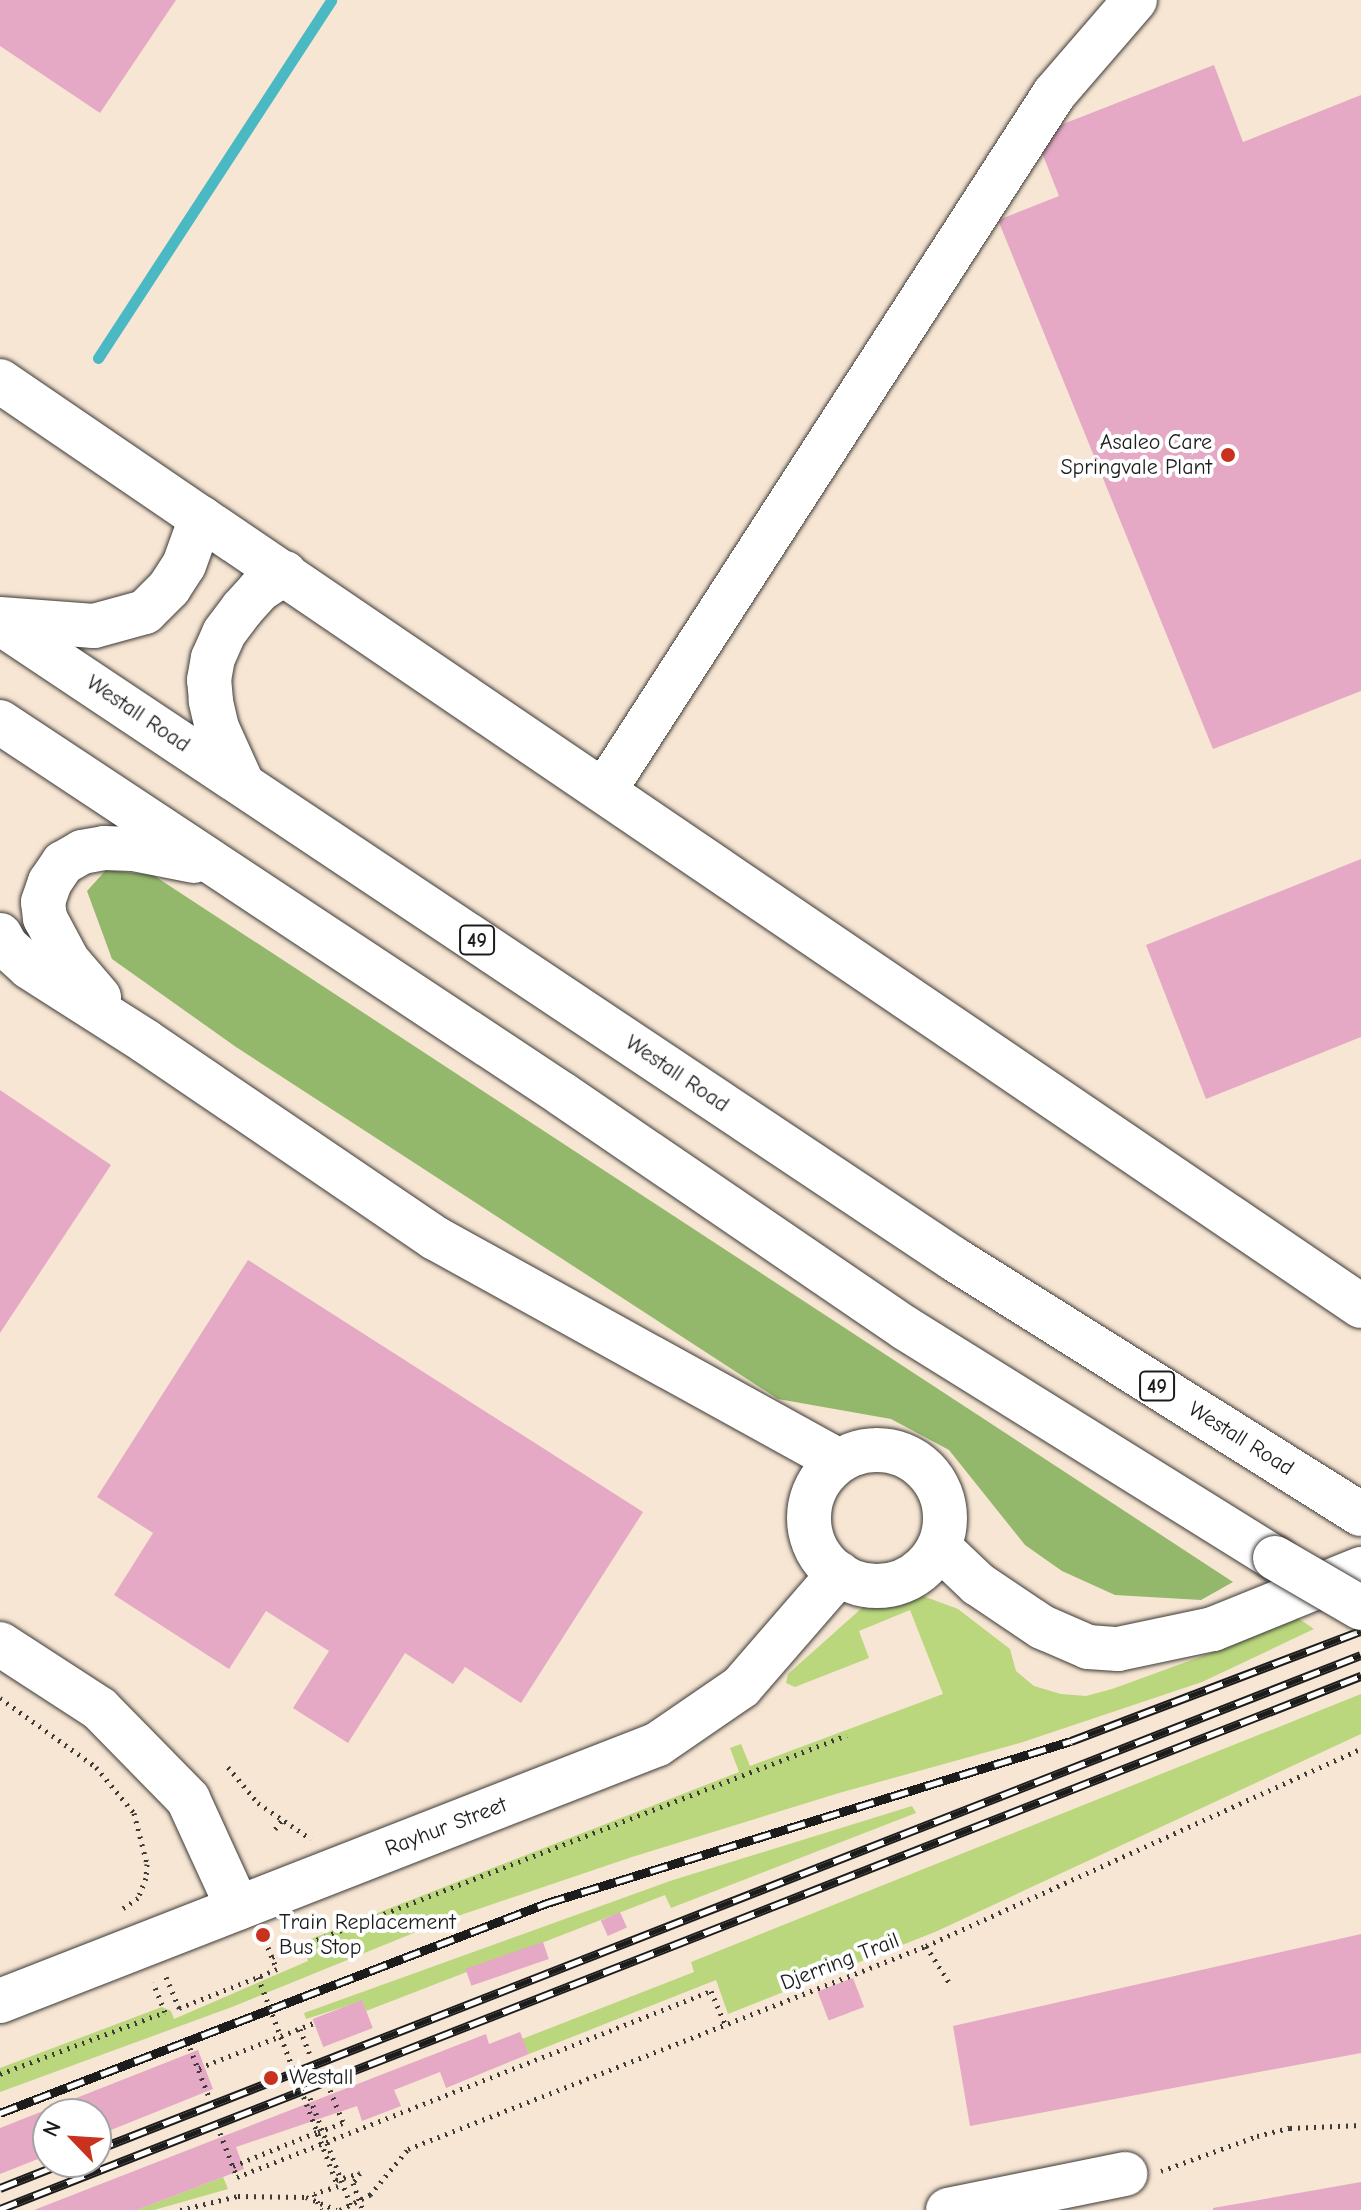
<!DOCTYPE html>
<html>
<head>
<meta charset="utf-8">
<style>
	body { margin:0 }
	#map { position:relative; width:1361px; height:2210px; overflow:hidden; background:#f7e6d3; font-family:"Comic Neue",sans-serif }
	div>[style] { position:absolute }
	.green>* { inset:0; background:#bad77d }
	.forest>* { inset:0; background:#93b86c }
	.stream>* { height:11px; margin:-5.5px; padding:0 5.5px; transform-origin:5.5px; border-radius:5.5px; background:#4bb9c3 }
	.building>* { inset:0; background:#e5a9c6; transform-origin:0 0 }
	.path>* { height:5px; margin-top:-2.5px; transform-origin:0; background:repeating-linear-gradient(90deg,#3d3a37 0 2px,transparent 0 8px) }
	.roads { filter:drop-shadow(0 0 2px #3d3a37) drop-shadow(0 0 2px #3d3a37) }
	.minor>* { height:44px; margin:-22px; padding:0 22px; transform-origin:22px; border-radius:22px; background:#fff }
	.major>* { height:44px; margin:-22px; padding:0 22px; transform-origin:22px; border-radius:22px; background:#fff }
	.major>.ring { margin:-22px; padding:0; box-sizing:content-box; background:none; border:44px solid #fff; border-radius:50% }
	.rail>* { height:9px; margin-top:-4.5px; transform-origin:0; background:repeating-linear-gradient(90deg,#fff 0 18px,#1c1c1c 0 36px); box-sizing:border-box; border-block:2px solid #1c1c1c }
	.path-bridge>* { height:5px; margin-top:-2.5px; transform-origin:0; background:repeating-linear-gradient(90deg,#3d3a37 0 2px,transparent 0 8px) }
	.bridges { filter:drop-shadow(0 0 2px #3d3a37) drop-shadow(0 0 2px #3d3a37) }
	.major-bridge>* { height:44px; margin:-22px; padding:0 22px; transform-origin:22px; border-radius:22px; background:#fff }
	.dots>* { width:22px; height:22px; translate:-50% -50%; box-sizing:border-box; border:4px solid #fff; border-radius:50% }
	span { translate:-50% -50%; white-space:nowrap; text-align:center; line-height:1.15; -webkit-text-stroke:8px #fff; paint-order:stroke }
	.shield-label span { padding:2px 6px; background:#fff; border:2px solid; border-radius:6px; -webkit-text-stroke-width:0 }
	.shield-label { font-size:20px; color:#1c1c1c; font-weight:700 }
	.poi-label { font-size:22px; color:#1c1c1c }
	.right { translate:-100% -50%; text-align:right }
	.left { translate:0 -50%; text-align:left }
	.street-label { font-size:22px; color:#1c1c1c }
	.north { position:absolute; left:32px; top:2098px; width:80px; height:80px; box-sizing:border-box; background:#fff; border:2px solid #a4a4a4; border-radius:50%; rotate:295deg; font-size:22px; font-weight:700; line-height:32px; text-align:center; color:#1c1c1c }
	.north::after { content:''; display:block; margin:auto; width:28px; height:36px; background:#c8321e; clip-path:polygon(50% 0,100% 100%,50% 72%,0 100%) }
</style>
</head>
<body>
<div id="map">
	<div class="green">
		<div style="clip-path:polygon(888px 1593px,923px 1596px,958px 1609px,1010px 1649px,1016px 1671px,1034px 1686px,1061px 1694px,1086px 1696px,1112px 1689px,1222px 1649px,1295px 1616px,1314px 1629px,1202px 1682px,1020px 1743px,839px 1793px,632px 1857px,443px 1921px,232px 2007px,0 2092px,0 2068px,162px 2007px,171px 2011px,174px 2019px,308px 1961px,303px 1942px,739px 1772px,730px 1748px,741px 1744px,750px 1766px,943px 1694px,910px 1610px,859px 1631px,869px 1658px,795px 1687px,786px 1683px,788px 1674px,863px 1607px)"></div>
		<div style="clip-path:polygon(1361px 1694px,1361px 1734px,935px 1932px,728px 2014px,716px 1980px,529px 2054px,522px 2039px,694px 1972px,691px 1962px)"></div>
		<div style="clip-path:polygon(912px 1806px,916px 1813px,671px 1908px,665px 1895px,366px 2011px,362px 2001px,306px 2019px,304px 2013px,670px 1881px)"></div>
		<div style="clip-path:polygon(223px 2177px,228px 2189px,154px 2210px,137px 2210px)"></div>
	</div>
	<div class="forest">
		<div style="clip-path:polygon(106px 870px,153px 875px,1233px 1582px,1201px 1600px,1115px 1595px,1062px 1571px,1025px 1545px,949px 1450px,891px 1419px,778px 1399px,236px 1047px,112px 959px,87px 891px)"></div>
	</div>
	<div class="stream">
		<div style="left:98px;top:358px;width:427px;rotate:-56.9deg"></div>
	</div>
	<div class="building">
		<div style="clip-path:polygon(0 0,176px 0,100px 113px,0 46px)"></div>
		<div style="clip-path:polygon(1214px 65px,1243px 142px,1361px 95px,1361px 691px,1213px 749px,998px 220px,1059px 196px,1035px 135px)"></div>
		<div style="clip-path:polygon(1361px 859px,1361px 1037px,1206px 1099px,1146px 945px)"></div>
		<div style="clip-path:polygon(0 1090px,111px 1165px,0 1333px)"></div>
		<div style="clip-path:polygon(248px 1260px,643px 1512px,521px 1703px,465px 1667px,453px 1684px,405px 1653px,348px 1743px,293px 1708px,329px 1651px,266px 1611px,229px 1669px,114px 1595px,153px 1533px,97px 1497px)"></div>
		<div style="left:620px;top:1912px;width:17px;height:21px;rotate:66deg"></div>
		<div style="clip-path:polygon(1361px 1934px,1361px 2053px,970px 2126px,953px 2026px)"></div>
		<div style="left:543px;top:1942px;width:18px;height:82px;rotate:71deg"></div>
		<div style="left:853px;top:1978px;width:31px;height:38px;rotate:69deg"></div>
		<div style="left:362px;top:2000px;width:30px;height:53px;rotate:69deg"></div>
		<div style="clip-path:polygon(520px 2032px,529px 2054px,446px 2088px,440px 2072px,394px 2090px,401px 2106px,362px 2121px,357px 2106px,236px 2147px,244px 2169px,137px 2210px,34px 2210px,486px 2034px,489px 2044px)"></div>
		<div style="clip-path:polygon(198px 2050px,213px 2089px,96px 2136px,96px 2114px,48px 2114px,48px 2155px,0 2174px,0 2128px)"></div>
		<div style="clip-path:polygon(1361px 2182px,1361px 2210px,1213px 2210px,1213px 2208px)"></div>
	</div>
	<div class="path">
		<div style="left:0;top:1698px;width:118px;rotate:35.7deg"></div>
		<div style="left:96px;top:1767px;width:60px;rotate:50.4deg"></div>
		<div style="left:134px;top:1813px;width:53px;rotate:75.7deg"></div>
		<div style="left:147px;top:1864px;width:14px;rotate:94deg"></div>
		<div style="left:146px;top:1878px;width:22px;rotate:112deg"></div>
		<div style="left:138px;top:1898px;width:18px;rotate:146deg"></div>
		<div style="left:228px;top:1767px;width:47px;rotate:50.2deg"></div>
		<div style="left:258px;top:1803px;width:64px;rotate:34.2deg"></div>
		<div style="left:275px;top:1829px;width:13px;rotate:-51deg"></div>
		<div style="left:265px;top:1940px;width:31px;rotate:68deg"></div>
		<div style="left:926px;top:1946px;width:45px;rotate:57.7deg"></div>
		<div style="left:272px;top:1957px;width:616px;rotate:-21.11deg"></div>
		<div style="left:166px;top:1977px;width:34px;rotate:67deg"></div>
		<div style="left:179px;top:2008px;width:85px;rotate:-21.4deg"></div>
		<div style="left:300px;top:2029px;width:30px;rotate:69deg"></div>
		<div style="left:190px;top:2048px;width:53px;rotate:68.8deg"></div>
		<div style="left:199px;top:2068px;width:123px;rotate:-21.4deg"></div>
		<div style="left:0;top:2074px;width:176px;rotate:-20.6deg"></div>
		<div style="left:165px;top:2012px;width:32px;rotate:-112deg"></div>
		<div style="left:330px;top:2090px;width:35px;rotate:68deg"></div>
		<div style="left:310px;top:2098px;width:116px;rotate:69.2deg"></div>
		<div style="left:220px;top:2133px;width:47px;rotate:68.9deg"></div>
		<div style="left:237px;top:2177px;width:509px;rotate:-21.43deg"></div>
		<div style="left:711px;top:1991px;width:36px;rotate:67deg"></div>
		<div style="left:233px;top:2166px;width:91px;rotate:-22deg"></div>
		<div style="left:1161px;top:2171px;width:102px;rotate:-20deg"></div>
		<div style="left:1257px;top:2136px;width:34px;rotate:-14deg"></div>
		<div style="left:1290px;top:2128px;width:71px;rotate:-2.4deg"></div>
		<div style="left:360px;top:2173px;width:12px;rotate:125deg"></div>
		<div style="left:353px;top:2183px;width:29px;rotate:70deg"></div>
		<div style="left:180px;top:2210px;width:60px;rotate:-13.6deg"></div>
		<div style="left:238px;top:2196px;width:68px;rotate:0.8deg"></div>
		<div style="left:306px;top:2197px;width:33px;rotate:23deg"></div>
		<div style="left:340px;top:2210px;width:34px;rotate:-27deg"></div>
		<div style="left:370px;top:2195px;width:60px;rotate:-50.4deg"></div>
		<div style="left:408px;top:2149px;width:556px;rotate:-21.4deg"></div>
		<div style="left:926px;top:1946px;width:478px;rotate:-24.4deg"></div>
	</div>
	<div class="roads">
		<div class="minor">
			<div style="left:0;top:381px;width:243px;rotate:34.3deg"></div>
			<div style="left:604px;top:791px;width:830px;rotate:-57.15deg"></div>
			<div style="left:1054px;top:94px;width:124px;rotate:-49.2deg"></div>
			<div style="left:0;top:1644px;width:119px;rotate:33deg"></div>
			<div style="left:100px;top:1709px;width:126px;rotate:45.6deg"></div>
			<div style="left:188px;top:1799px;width:120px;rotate:65.4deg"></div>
			<div style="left:948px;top:2210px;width:181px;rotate:-11.5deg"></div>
		</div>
		<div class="major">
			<div style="left:0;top:619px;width:94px;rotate:4.3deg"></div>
			<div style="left:94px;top:626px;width:53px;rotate:-15.4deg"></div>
			<div style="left:145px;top:612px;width:34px;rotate:-45deg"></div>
			<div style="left:169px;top:588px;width:27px;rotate:-57deg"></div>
			<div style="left:184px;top:565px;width:50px;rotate:-70.1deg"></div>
			<div style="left:201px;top:518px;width:1402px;rotate:34.19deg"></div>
			<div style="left:0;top:623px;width:1147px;rotate:33.69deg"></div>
			<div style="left:954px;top:1259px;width:480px;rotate:32.1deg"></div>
			<div style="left:0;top:722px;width:674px;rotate:33.5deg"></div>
			<div style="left:562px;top:1094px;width:415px;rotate:34.3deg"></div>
			<div style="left:905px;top:1328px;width:436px;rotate:31.9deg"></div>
			<div style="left:242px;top:783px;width:60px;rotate:-114.4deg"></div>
			<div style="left:217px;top:728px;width:28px;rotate:-103deg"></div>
			<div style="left:211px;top:701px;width:21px;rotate:-95deg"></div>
			<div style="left:209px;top:680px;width:22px;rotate:-80deg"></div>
			<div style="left:213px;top:658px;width:27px;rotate:-66deg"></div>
			<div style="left:224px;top:633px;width:30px;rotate:-53deg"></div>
			<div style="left:242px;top:609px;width:25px;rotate:-48deg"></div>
			<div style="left:259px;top:590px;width:31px;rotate:-33deg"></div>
			<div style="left:0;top:935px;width:13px;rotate:61deg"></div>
			<div style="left:6px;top:946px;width:31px;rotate:42deg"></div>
			<div style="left:29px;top:967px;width:138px;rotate:32.5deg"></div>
			<div style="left:145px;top:1041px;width:351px;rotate:34.2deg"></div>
			<div style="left:435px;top:1238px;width:461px;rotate:28.9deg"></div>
			<div style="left:99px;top:997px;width:48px;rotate:-130.7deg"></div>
			<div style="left:68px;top:961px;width:49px;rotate:-118.1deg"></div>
			<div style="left:45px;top:918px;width:16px;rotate:-97deg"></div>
			<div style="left:43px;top:902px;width:21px;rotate:-71deg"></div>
			<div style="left:50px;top:882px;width:23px;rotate:-56deg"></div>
			<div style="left:63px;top:863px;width:22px;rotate:-30deg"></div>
			<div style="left:82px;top:852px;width:22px;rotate:-10deg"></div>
			<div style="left:104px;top:848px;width:29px;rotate:2deg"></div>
			<div style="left:133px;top:849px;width:62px;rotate:11.1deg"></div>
			<div class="ring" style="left:809px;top:1450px;width:92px;height:92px"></div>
			<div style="left:939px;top:1547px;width:54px;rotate:43.5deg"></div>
			<div style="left:978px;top:1584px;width:77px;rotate:33.9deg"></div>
			<div style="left:1042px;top:1627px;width:50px;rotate:23.5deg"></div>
			<div style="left:1088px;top:1647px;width:30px;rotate:4deg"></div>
			<div style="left:1118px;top:1649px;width:97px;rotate:-11.9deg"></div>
			<div style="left:1213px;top:1629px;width:160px;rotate:-22.1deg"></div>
			<div style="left:0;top:2001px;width:706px;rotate:-21.33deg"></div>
			<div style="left:658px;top:1744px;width:101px;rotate:-34.5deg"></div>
			<div style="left:741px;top:1687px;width:150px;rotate:-49.1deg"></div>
		</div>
	</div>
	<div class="rail">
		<div style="left:0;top:2113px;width:586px;rotate:-21deg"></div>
		<div style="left:547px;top:1903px;width:548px;rotate:-17.18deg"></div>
		<div style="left:1071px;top:1741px;width:310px;rotate:-20.8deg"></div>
		<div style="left:96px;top:2150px;width:1358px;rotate:-21.37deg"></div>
		<div style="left:0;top:2188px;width:71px;rotate:-21.5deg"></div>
		<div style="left:0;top:2209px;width:1462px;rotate:-21.39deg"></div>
	</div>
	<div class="path-bridge">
		<div style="left:277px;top:1969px;width:21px;rotate:157deg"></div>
		<div style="left:258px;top:1977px;width:224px;rotate:69.1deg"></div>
		<div style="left:338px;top:2186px;width:25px;rotate:162deg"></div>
		<div style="left:314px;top:2194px;width:17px;rotate:66deg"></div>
		<div style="left:318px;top:2132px;width:27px;rotate:-20deg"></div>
		<div style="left:336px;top:2180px;width:25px;rotate:-16deg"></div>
	</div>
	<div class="bridges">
		<div class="major-bridge">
			<div style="left:1275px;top:1558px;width:99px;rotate:30.2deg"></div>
		</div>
	</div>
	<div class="dots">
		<div style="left:1228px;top:455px;background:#c8321e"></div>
		<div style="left:263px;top:1935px;background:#c8321e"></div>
		<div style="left:271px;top:2078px;background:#c8321e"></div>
	</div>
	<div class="shield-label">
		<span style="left:477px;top:940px">49</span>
		<span style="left:1157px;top:1386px">49</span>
	</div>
	<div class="poi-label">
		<span class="right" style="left:1212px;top:455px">Asaleo Care<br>Springvale Plant</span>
		<span class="left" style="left:279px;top:1935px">Train Replacement<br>Bus Stop</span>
		<span class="left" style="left:289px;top:2078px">Westall</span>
	</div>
	<div class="street-label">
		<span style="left:138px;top:714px;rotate:34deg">Westall Road</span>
		<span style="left:677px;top:1074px;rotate:34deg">Westall Road</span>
		<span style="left:1241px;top:1439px;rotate:32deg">Westall Road</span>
		<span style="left:446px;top:1827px;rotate:-21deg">Rayhur Street</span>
		<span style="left:840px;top:1962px;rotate:-21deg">Djerring Trail</span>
	</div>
	<div class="north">N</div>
</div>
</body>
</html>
